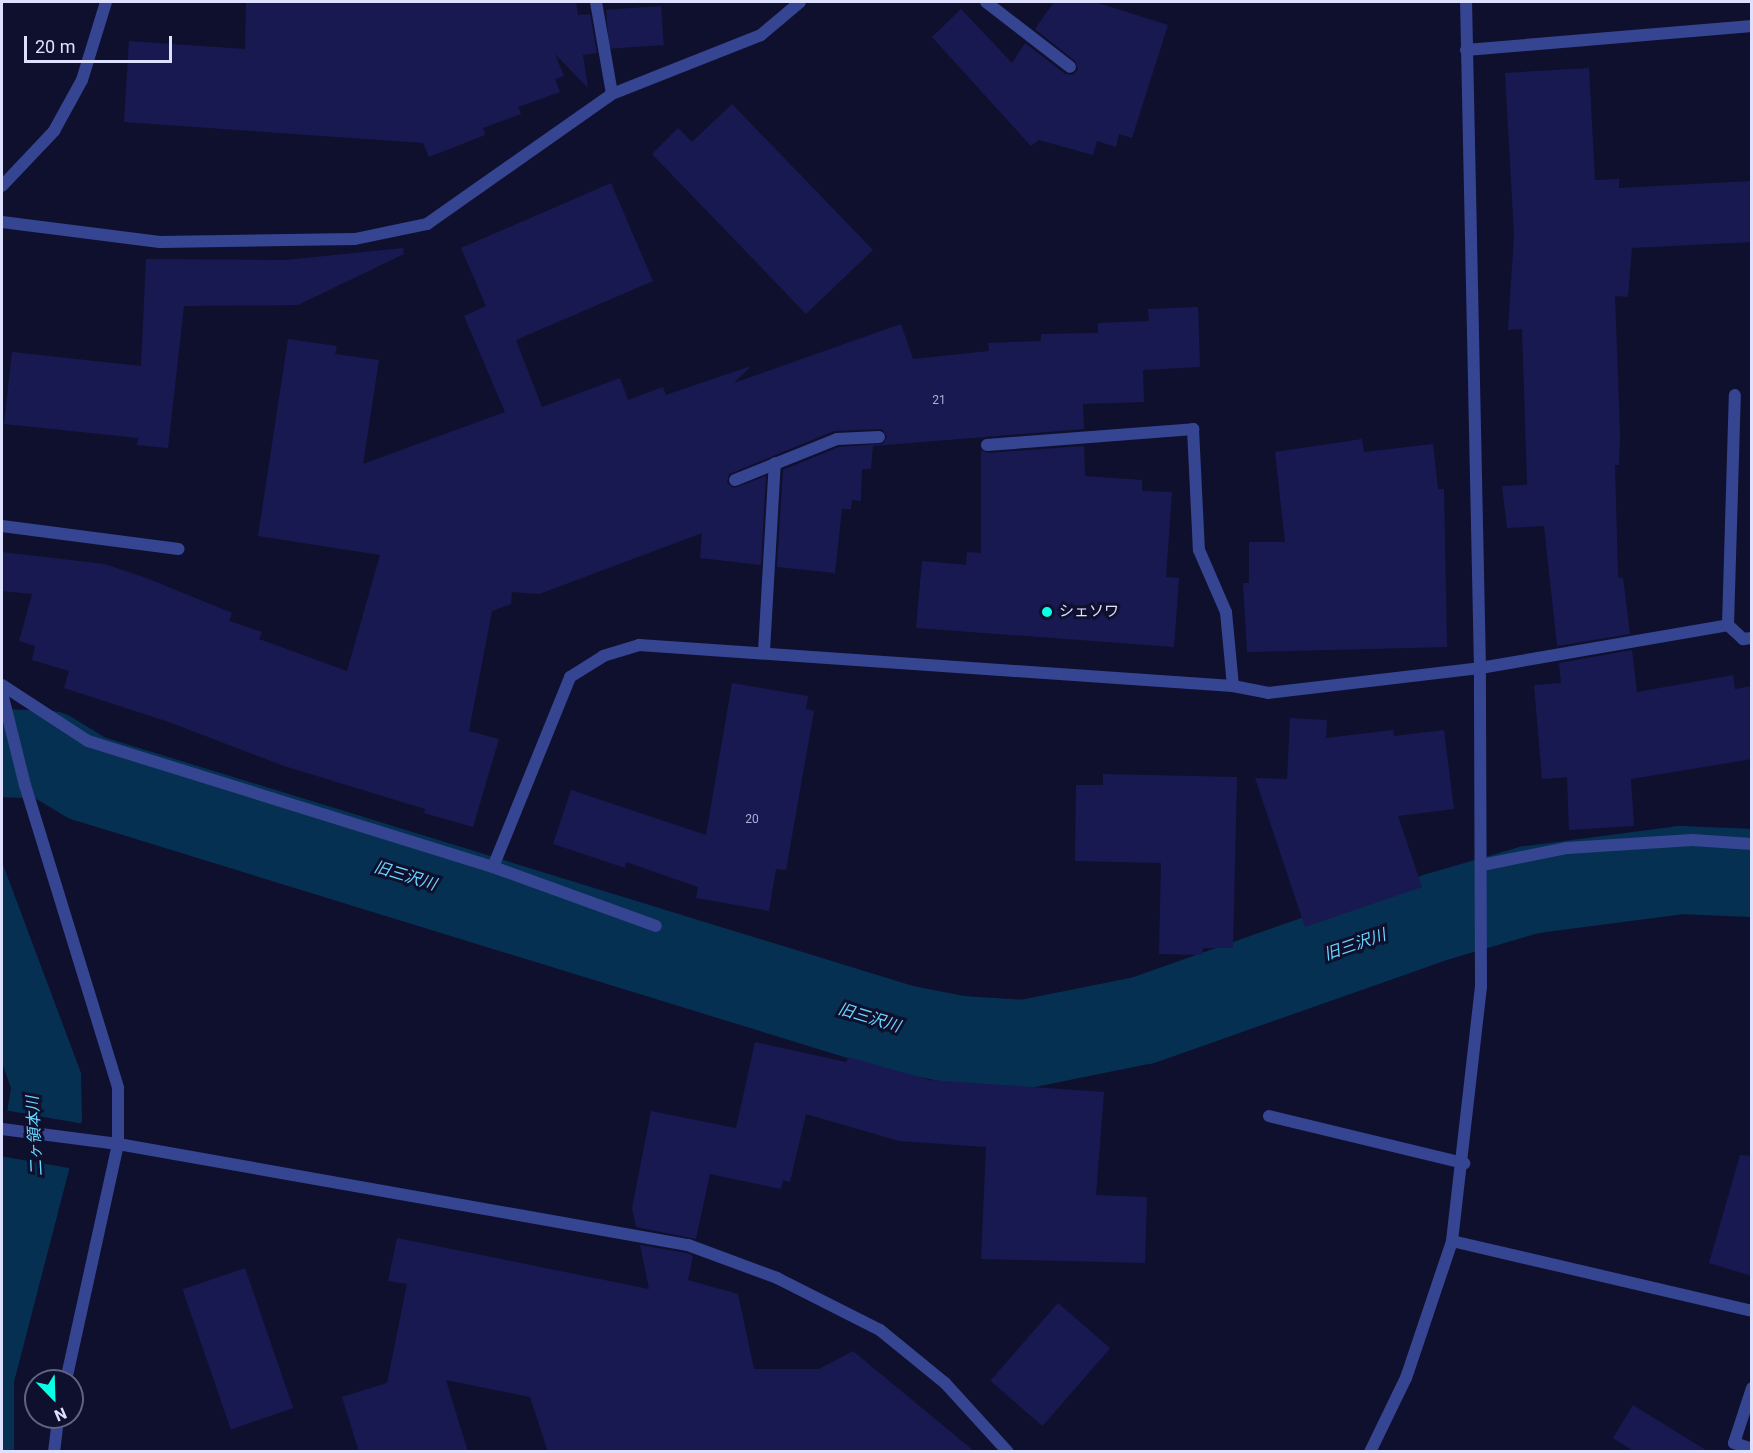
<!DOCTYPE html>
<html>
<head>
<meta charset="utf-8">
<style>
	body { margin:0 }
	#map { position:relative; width:1753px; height:1453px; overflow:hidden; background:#0f102e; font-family:Roboto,"Noto Sans JP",sans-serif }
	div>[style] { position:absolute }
	.water>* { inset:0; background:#063051 }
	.pier>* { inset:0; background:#0f102e; transform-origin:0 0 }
	.river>* { height:88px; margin:-44px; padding:0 44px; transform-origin:44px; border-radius:44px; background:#063051 }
	.building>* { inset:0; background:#191951; transform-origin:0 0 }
	.service>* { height:12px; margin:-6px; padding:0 6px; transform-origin:6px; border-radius:6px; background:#364592 }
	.minor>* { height:12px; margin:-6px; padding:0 6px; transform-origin:6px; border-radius:6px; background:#364592 }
	.tertiary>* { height:12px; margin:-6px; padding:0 6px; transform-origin:6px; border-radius:6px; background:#364592 }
	.dots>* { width:16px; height:16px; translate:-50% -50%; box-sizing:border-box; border:3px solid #0f102e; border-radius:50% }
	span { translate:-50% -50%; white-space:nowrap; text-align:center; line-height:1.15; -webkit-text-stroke:6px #0f102e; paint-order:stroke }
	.number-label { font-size:12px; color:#acaed4 }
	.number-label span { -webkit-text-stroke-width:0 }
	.poi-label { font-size:15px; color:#dde0ff }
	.left { translate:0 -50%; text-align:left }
	.water-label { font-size:16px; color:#6bd8ff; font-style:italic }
	.frame { position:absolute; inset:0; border:3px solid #dde0ff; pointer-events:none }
	.north { position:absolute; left:24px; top:1369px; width:60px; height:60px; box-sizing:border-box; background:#0f102e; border:2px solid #616382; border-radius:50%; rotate:157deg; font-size:16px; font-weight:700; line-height:24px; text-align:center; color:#dde0ff }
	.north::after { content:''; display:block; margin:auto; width:21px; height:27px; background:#09ffe6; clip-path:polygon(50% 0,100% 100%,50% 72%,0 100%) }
	.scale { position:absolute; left:24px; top:36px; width:148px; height:27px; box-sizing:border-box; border:3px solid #dde0ff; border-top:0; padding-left:8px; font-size:18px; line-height:21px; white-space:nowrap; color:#dde0ff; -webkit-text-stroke:4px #0f102e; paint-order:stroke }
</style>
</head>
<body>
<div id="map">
	<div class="water">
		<div style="clip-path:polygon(2px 862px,81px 1073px,82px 1120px,14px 1382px,14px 1452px,2px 1451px,2px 1142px,11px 1088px,2px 1063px)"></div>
	</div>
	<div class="pier">
		<div style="left:4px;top:1110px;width:81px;height:46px;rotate:10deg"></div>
	</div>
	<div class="river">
		<div style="left:2px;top:753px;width:47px;rotate:2.4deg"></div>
		<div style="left:49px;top:755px;width:44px;rotate:31.2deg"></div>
		<div style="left:87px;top:778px;width:854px;rotate:17.1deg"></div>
		<div style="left:903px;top:1029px;width:58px;rotate:10.9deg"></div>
		<div style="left:960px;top:1040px;width:65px;rotate:3.5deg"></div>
		<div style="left:1025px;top:1044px;width:121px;rotate:-11.4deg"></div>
		<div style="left:1144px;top:1020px;width:314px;rotate:-19.4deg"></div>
		<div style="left:1440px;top:916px;width:93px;rotate:-16.3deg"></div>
		<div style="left:1529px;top:890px;width:153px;rotate:-7.5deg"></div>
		<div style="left:1681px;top:870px;width:71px;rotate:2.4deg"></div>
	</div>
	<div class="building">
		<div style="clip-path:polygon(246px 2px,576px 2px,578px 15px,590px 14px,597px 53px,583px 55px,588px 88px,555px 54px,564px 76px,555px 79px,560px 92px,518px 107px,521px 114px,483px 128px,485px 135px,429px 157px,423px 143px,124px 122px,129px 41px,245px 49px)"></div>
		<div style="clip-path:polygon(1054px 2px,1095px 2px,1168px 25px,1132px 138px,1119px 134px,1116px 147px,1097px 141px,1093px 155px,1039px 140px,1031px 146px,932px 37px,961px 9px,1012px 63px,1025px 43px,1065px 74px,1073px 75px,1078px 69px,1075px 61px,1035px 29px)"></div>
		<div style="left:661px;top:6px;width:39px;height:55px;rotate:86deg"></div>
		<div style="clip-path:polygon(1589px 68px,1595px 180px,1619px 179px,1619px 188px,1752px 181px,1752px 242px,1632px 248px,1628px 297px,1615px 296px,1620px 434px,1619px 465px,1615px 465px,1618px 578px,1623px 578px,1630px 634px,1557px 646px,1544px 526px,1507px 528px,1502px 486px,1527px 485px,1522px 329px,1508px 330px,1514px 235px,1505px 73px)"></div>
		<div style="clip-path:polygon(732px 104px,873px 250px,806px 314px,652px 154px,678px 128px,692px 142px)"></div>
		<div style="clip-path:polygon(611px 183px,653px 281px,516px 340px,542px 407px,620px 378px,628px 400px,663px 387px,666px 395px,751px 366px,734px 383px,901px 324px,913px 359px,989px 351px,988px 343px,1041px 341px,1041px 334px,1098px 333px,1098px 323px,1149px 321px,1148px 309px,1198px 307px,1200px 367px,1143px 370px,1144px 402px,1083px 404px,1084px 429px,873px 446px,871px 469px,862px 469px,861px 501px,852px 500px,851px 509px,842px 509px,835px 573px,777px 567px,783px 470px,839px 447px,883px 444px,887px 437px,882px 429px,834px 431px,729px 474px,727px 483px,734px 488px,766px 476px,761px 565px,700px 558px,702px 533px,539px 594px,512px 592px,511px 604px,492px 611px,469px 731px,499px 739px,473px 827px,424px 813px,425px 809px,284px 766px,166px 721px,64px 688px,69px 671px,32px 660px,35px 646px,19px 641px,32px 594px,2px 591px,2px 552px,105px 564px,149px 579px,232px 613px,229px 621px,262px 632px,259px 639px,347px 671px,380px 555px,258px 536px,288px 339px,337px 346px,335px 354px,379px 360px,363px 464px,505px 412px,464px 316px,486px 306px,461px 248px)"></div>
		<div style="clip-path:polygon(403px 248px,404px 254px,298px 305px,184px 306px,168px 448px,137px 445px,138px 438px,4px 424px,12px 352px,141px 366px,146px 259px,286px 260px)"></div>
		<div style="clip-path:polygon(1362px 439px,1364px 452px,1433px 444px,1438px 489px,1444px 489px,1447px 647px,1247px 652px,1243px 583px,1249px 583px,1249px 542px,1285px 542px,1275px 452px)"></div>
		<div style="clip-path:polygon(1084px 446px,1085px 476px,1142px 480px,1142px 491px,1172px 492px,1166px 577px,1179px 578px,1174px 647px,916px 628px,922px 561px,966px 565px,967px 552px,981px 553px,981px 450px,988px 453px)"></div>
		<div style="clip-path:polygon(1632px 650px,1637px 692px,1733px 675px,1735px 689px,1752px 686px,1752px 759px,1631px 779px,1634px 826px,1569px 830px,1567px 777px,1542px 779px,1534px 685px,1561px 683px,1559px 663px)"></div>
		<div style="clip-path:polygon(732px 683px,808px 696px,806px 709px,814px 711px,786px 870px,776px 869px,769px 911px,696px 898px,698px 887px,626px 862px,625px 868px,553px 844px,571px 790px,706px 835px)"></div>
		<div style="clip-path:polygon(1290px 718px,1327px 720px,1326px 738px,1393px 730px,1394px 736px,1444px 730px,1454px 809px,1398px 816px,1422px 887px,1305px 927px,1255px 778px,1287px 779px)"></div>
		<div style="clip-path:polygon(1103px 774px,1237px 777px,1233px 948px,1203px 948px,1202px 955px,1159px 954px,1161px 863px,1075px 861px,1076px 785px,1103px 785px)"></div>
		<div style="clip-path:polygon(755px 1042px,846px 1062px,848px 1057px,930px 1080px,1104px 1092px,1096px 1195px,1147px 1197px,1145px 1263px,981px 1259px,986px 1147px,899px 1141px,806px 1114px,790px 1182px,783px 1180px,781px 1189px,710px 1174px,696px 1239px,636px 1227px,632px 1208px,651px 1111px,736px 1128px)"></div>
		<div style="clip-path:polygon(1740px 1155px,1752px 1156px,1752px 1276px,1709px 1263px)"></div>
		<div style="clip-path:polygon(397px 1238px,649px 1289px,640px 1245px,686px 1253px,693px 1256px,688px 1280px,738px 1294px,754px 1369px,819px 1369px,853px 1351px,975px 1452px,548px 1452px,530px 1397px,446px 1380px,468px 1452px,359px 1452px,342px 1397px,387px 1383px,407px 1284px,388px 1281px)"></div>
		<div style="left:245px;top:1268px;width:148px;height:66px;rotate:71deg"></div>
		<div style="left:1058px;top:1303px;width:69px;height:103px;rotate:41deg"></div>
		<div style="clip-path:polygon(1633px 1405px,1709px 1452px,1635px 1452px,1613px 1438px)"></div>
	</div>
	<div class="service">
		<div style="left:596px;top:2px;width:93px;rotate:80.1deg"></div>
		<div style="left:986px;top:2px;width:106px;rotate:37.7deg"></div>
		<div style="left:1466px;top:50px;width:287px;rotate:-4.8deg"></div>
		<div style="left:2px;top:222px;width:159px;rotate:7.2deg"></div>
		<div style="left:160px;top:242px;width:195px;rotate:-0.9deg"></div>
		<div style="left:355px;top:239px;width:74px;rotate:-11.8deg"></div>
		<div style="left:987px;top:445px;width:207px;rotate:-4.4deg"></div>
		<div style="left:1193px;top:429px;width:121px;rotate:87.2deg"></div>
		<div style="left:1199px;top:550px;width:68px;rotate:66.5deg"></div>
		<div style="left:1226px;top:612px;width:74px;rotate:84.6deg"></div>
		<div style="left:735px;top:480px;width:110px;rotate:-21.9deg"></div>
		<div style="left:837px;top:439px;width:42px;rotate:-2.7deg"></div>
		<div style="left:2px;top:526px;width:178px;rotate:7.4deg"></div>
		<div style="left:1728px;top:625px;width:230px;rotate:-88.3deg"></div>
		<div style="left:764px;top:651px;width:188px;rotate:-86.7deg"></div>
		<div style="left:1269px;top:1116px;width:201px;rotate:13.6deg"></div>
		<div style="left:2px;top:1129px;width:117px;rotate:7.4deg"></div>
		<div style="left:1752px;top:1388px;width:58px;rotate:108.1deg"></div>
		<div style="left:1734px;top:1443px;width:19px;rotate:18deg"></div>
	</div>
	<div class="minor">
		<div style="left:2px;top:186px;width:76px;rotate:-46.6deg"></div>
		<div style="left:54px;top:131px;width:58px;rotate:-61.2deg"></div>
		<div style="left:82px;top:80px;width:82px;rotate:-72.9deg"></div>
		<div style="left:427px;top:224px;width:226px;rotate:-35.1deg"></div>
		<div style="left:612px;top:94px;width:160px;rotate:-21.6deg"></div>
		<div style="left:761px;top:35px;width:51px;rotate:-40.2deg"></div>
		<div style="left:2px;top:685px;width:103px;rotate:33.1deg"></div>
		<div style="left:88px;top:741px;width:424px;rotate:17.3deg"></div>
		<div style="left:493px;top:867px;width:173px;rotate:19.9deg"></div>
		<div style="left:2px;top:693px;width:95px;rotate:76deg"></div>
		<div style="left:25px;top:785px;width:317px;rotate:72.9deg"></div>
		<div style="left:118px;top:1088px;width:56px;rotate:90deg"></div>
		<div style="left:118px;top:1144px;width:243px;rotate:102.4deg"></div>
		<div style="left:1482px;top:865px;width:87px;rotate:-11.3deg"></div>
		<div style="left:1567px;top:848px;width:125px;rotate:-3.7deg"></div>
		<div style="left:1692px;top:840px;width:60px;rotate:3.8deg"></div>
		<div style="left:493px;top:867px;width:205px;rotate:-67.9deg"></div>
		<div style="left:570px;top:677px;width:39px;rotate:-32deg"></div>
		<div style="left:603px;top:656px;width:38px;rotate:-17deg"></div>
		<div style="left:639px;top:645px;width:595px;rotate:3.95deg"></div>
		<div style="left:1233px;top:686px;width:36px;rotate:11deg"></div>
		<div style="left:1268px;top:693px;width:213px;rotate:-6.7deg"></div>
		<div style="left:1480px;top:668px;width:252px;rotate:-9.8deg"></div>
		<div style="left:1728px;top:625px;width:21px;rotate:43deg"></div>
		<div style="left:1743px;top:639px;width:9px;rotate:-6deg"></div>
		<div style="left:118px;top:1144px;width:579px;rotate:10.05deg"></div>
		<div style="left:688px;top:1245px;width:95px;rotate:20.3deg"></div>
		<div style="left:777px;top:1278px;width:115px;rotate:26.8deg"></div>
		<div style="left:880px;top:1330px;width:84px;rotate:39.2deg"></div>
		<div style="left:945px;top:1383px;width:93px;rotate:47.6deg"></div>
		<div style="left:1452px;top:1241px;width:308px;rotate:13.1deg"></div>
		<div style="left:54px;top:1452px;width:35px;rotate:-83deg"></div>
	</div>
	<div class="tertiary">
		<div style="left:1370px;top:1452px;width:82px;rotate:-64.1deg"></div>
		<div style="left:1406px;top:1378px;width:145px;rotate:-71.4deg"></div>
		<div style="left:1452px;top:1241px;width:256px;rotate:-83.5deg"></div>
		<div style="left:1481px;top:987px;width:319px;rotate:-90.2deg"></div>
		<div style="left:1480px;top:668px;width:666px;rotate:-91.2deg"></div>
	</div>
	<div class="dots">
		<div style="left:1047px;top:612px;background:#09ffe6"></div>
	</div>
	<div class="number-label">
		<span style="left:939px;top:401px">21</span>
		<span style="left:752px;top:820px">20</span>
	</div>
	<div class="poi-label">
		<span class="left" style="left:1059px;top:612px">シェソワ</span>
	</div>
	<div class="water-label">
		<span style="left:405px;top:876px;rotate:17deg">旧三沢川</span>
		<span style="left:1355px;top:945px;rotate:-19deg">旧三沢川</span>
		<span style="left:869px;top:1018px;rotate:17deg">旧三沢川</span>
		<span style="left:35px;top:1136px;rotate:-93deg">二ヶ領本川</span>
	</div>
	<div class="frame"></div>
	<div class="north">N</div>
	<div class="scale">20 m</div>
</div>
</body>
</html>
